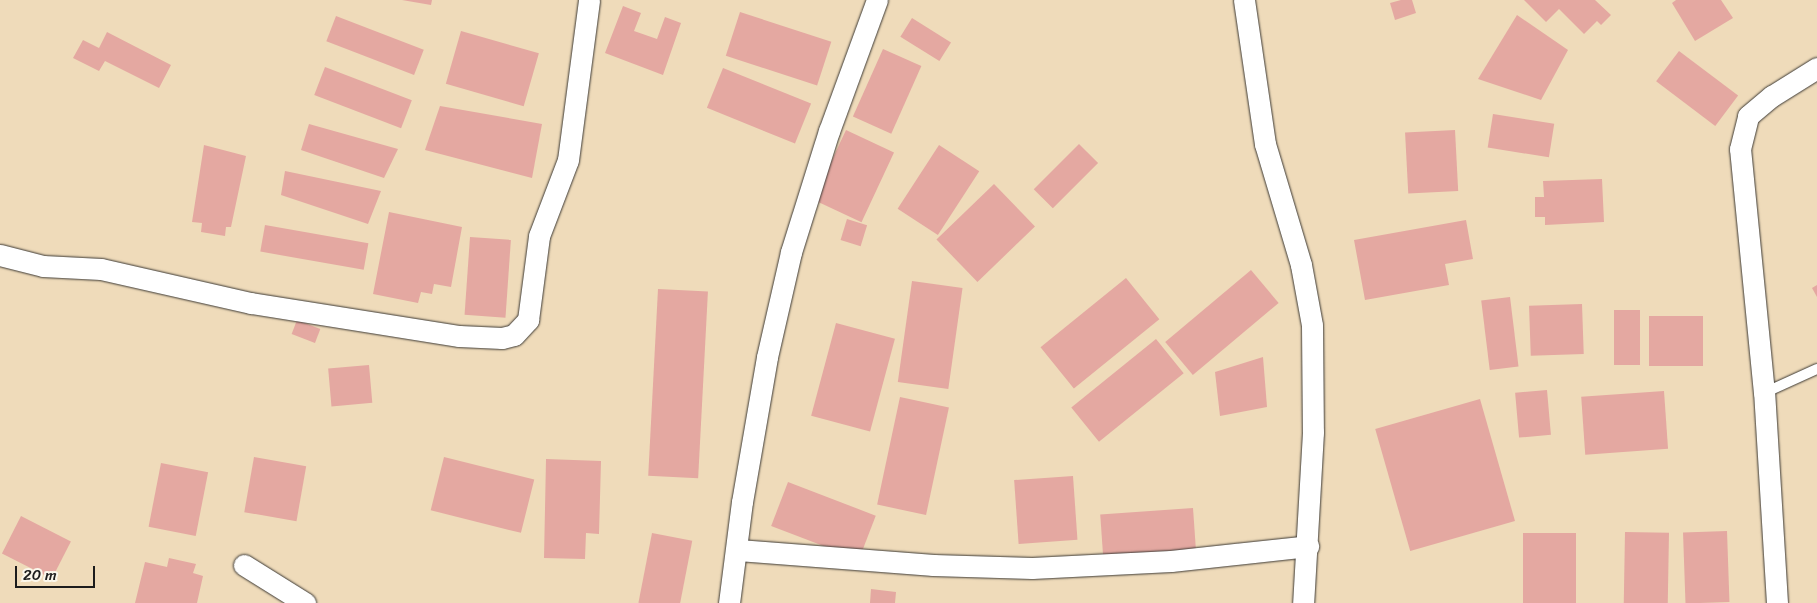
<!DOCTYPE html>
<html>
<head>
<meta charset="utf-8">
<style>
	body { margin:0 }
	#map { position:relative; width:1817px; height:603px; overflow:hidden; background:#efdbba; font-family:Sriracha,sans-serif }
	div>[style] { position:absolute }
	.building>* { inset:0; background:#e4a8a1; transform-origin:0 0 }
	.roads { filter:drop-shadow(0 0 1px #3c3934) drop-shadow(0 0 1px #3c3934) }
	.lane>* { height:10px; margin:-5px; padding:0 5px; transform-origin:5px; border-radius:5px; background:#fff }
	.street>* { height:21px; margin:-10.5px; padding:0 10.5px; transform-origin:10.5px; border-radius:10.5px; background:#fff }
	span { translate:-50% -50%; white-space:nowrap; text-align:center; line-height:1.15; -webkit-text-stroke:5px #fbf7ec; paint-order:stroke }
	.scale { position:absolute; left:15px; top:566px; width:80px; height:22px; box-sizing:border-box; border:2px solid #1c1c1c; border-top:0; padding-left:6px; font-size:15px; line-height:18px; white-space:nowrap; color:#1c1c1c; -webkit-text-stroke:4px #fbf7ec; paint-order:stroke }
</style>
</head>
<body>
<div id="map">
	<div class="building">
		<div style="clip-path:polygon(402px 0,432px 0,431px 5px)"></div>
		<div style="clip-path:polygon(1401px 0,1412px 0,1416px 13px,1395px 20px,1390px 3px)"></div>
		<div style="clip-path:polygon(1524px 0,1595px 0,1611px 15px,1601px 25px,1597px 21px,1584px 34px,1559px 9px,1546px 22px)"></div>
		<div style="clip-path:polygon(1676px 0,1721px 0,1733px 18px,1695px 41px,1672px 3px)"></div>
		<div style="clip-path:polygon(623px 6px,641px 13px,634px 31px,657px 39px,665px 17px,681px 23px,663px 75px,605px 53px)"></div>
		<div style="left:740px;top:12px;width:96px;height:46px;rotate:18deg"></div>
		<div style="clip-path:polygon(1517px 15px,1568px 50px,1541px 100px,1478px 79px)"></div>
		<div style="left:336px;top:16px;width:94px;height:27px;rotate:21deg"></div>
		<div style="left:912px;top:18px;width:46px;height:22px;rotate:32deg"></div>
		<div style="left:461px;top:31px;width:81px;height:55px;rotate:16deg"></div>
		<div style="clip-path:polygon(107px 32px,171px 65px,159px 88px,105px 61px,99px 71px,73px 58px,83px 40px,99px 48px)"></div>
		<div style="left:883px;top:49px;width:42px;height:74px;rotate:24deg"></div>
		<div style="left:1679px;top:51px;width:74px;height:38px;rotate:37deg"></div>
		<div style="left:325px;top:67px;width:93px;height:30px;rotate:21deg"></div>
		<div style="left:723px;top:68px;width:95px;height:43px;rotate:22deg"></div>
		<div style="clip-path:polygon(440px 106px,542px 124px,532px 178px,425px 150px)"></div>
		<div style="left:1493px;top:114px;width:62px;height:34px;rotate:9deg"></div>
		<div style="clip-path:polygon(309px 124px,398px 149px,384px 178px,301px 150px)"></div>
		<div style="left:846px;top:130px;width:53px;height:77px;rotate:25deg"></div>
		<div style="left:1455px;top:130px;width:61px;height:50px;rotate:87deg"></div>
		<div style="left:1079px;top:144px;width:27px;height:64px;rotate:45deg"></div>
		<div style="clip-path:polygon(204px 145px,246px 156px,231px 227px,226px 227px,225px 236px,201px 232px,202px 223px,192px 222px)"></div>
		<div style="left:939px;top:145px;width:48px;height:76px;rotate:33deg"></div>
		<div style="clip-path:polygon(285px 171px,381px 191px,368px 224px,281px 195px)"></div>
		<div style="clip-path:polygon(1602px 179px,1604px 222px,1545px 225px,1545px 217px,1535px 217px,1535px 197px,1544px 197px,1543px 181px)"></div>
		<div style="left:994px;top:184px;width:59px;height:80px;rotate:46deg"></div>
		<div style="clip-path:polygon(389px 212px,462px 227px,451px 287px,434px 284px,432px 294px,421px 292px,418px 303px,373px 294px)"></div>
		<div style="left:847px;top:219px;width:21px;height:22px;rotate:17deg"></div>
		<div style="clip-path:polygon(1466px 220px,1473px 259px,1445px 264px,1449px 285px,1365px 300px,1354px 240px)"></div>
		<div style="left:265px;top:225px;width:105px;height:27px;rotate:10deg"></div>
		<div style="left:470px;top:237px;width:41px;height:78px;rotate:4deg"></div>
		<div style="left:1251px;top:270px;width:43px;height:112px;rotate:50deg"></div>
		<div style="left:1126px;top:278px;width:53px;height:110px;rotate:51deg"></div>
		<div style="left:912px;top:281px;width:51px;height:102px;rotate:8deg"></div>
		<div style="clip-path:polygon(1817px 285px,1817px 297px,1812px 288px)"></div>
		<div style="left:658px;top:289px;width:50px;height:187px;rotate:3deg"></div>
		<div style="left:1510px;top:297px;width:70px;height:29px;rotate:83deg"></div>
		<div style="left:1582px;top:304px;width:50px;height:53px;rotate:88deg"></div>
		<div style="left:1614px;top:310px;width:26px;height:55px"></div>
		<div style="left:1703px;top:316px;width:50px;height:54px;rotate:90deg"></div>
		<div style="left:297px;top:320px;width:25px;height:15px;rotate:21deg"></div>
		<div style="left:836px;top:323px;width:61px;height:96px;rotate:15deg"></div>
		<div style="left:1156px;top:339px;width:44px;height:109px;rotate:51deg"></div>
		<div style="clip-path:polygon(1263px 357px,1267px 407px,1220px 416px,1215px 372px)"></div>
		<div style="left:369px;top:365px;width:38px;height:41px;rotate:85deg"></div>
		<div style="left:1547px;top:390px;width:45px;height:32px;rotate:85deg"></div>
		<div style="left:1664px;top:391px;width:58px;height:83px;rotate:86deg"></div>
		<div style="left:900px;top:397px;width:50px;height:110px;rotate:12deg"></div>
		<div style="left:1480px;top:399px;width:127px;height:109px;rotate:74deg"></div>
		<div style="left:254px;top:457px;width:53px;height:56px;rotate:10deg"></div>
		<div style="left:444px;top:457px;width:93px;height:55px;rotate:14deg"></div>
		<div style="clip-path:polygon(546px 459px,601px 461px,599px 534px,586px 533px,585px 559px,544px 558px)"></div>
		<div style="left:161px;top:463px;width:48px;height:65px;rotate:11deg"></div>
		<div style="left:1073px;top:476px;width:64px;height:59px;rotate:86deg"></div>
		<div style="left:788px;top:482px;width:94px;height:47px;rotate:21deg"></div>
		<div style="left:1193px;top:508px;width:41px;height:93px;rotate:86deg"></div>
		<div style="left:21px;top:516px;width:56px;height:42px;rotate:27deg"></div>
		<div style="left:1727px;top:531px;width:71px;height:44px;rotate:88deg"></div>
		<div style="left:1625px;top:532px;width:44px;height:71px;rotate:1deg"></div>
		<div style="left:652px;top:533px;width:41px;height:71px;rotate:11deg"></div>
		<div style="left:1523px;top:533px;width:53px;height:70px"></div>
		<div style="clip-path:polygon(169px 558px,196px 564px,193px 573px,203px 576px,197px 603px,135px 603px,145px 562px,167px 567px)"></div>
		<div style="clip-path:polygon(871px 589px,896px 592px,895px 603px,870px 603px)"></div>
	</div>
	<div class="roads">
		<div class="lane">
			<div style="left:1764px;top:393px;width:58px;rotate:-24.4deg"></div>
		</div>
		<div class="street">
			<div style="left:1244px;top:0;width:146px;rotate:81.7deg"></div>
			<div style="left:1265px;top:144px;width:126px;rotate:73.4deg"></div>
			<div style="left:1301px;top:265px;width:61px;rotate:79.6deg"></div>
			<div style="left:1312px;top:325px;width:107px;rotate:89.5deg"></div>
			<div style="left:1313px;top:432px;width:171px;rotate:93.3deg"></div>
			<div style="left:0;top:255px;width:44px;rotate:14.3deg"></div>
			<div style="left:43px;top:266px;width:58px;rotate:3deg"></div>
			<div style="left:101px;top:269px;width:154px;rotate:12.8deg"></div>
			<div style="left:251px;top:303px;width:211px;rotate:9deg"></div>
			<div style="left:459px;top:336px;width:43px;rotate:2.7deg"></div>
			<div style="left:502px;top:338px;width:12px;rotate:-14deg"></div>
			<div style="left:514px;top:335px;width:21px;rotate:-47deg"></div>
			<div style="left:528px;top:320px;width:85px;rotate:-82.5deg"></div>
			<div style="left:539px;top:236px;width:81px;rotate:-69.1deg"></div>
			<div style="left:568px;top:160px;width:161px;rotate:-82.5deg"></div>
			<div style="left:738px;top:550px;width:196px;rotate:4.4deg"></div>
			<div style="left:933px;top:565px;width:99px;rotate:1.7deg"></div>
			<div style="left:1032px;top:568px;width:139px;rotate:-2.9deg"></div>
			<div style="left:1171px;top:561px;width:138px;rotate:-6.2deg"></div>
			<div style="left:244px;top:565px;width:72px;rotate:31.9deg"></div>
			<div style="left:729px;top:603px;width:102px;rotate:-82.7deg"></div>
			<div style="left:742px;top:502px;width:147px;rotate:-80.2deg"></div>
			<div style="left:767px;top:357px;width:108px;rotate:-77.1deg"></div>
			<div style="left:791px;top:252px;width:127px;rotate:-72.6deg"></div>
			<div style="left:829px;top:131px;width:140px;rotate:-69.9deg"></div>
			<div style="left:1777px;top:603px;width:210px;rotate:-93.5deg"></div>
			<div style="left:1764px;top:393px;width:245px;rotate:-95.6deg"></div>
			<div style="left:1740px;top:149px;width:34px;rotate:-76deg"></div>
			<div style="left:1748px;top:116px;width:31px;rotate:-40deg"></div>
			<div style="left:1772px;top:96px;width:53px;rotate:-31.9deg"></div>
		</div>
	</div>
	<div class="scale">20 m</div>
</div>
</body>
</html>
